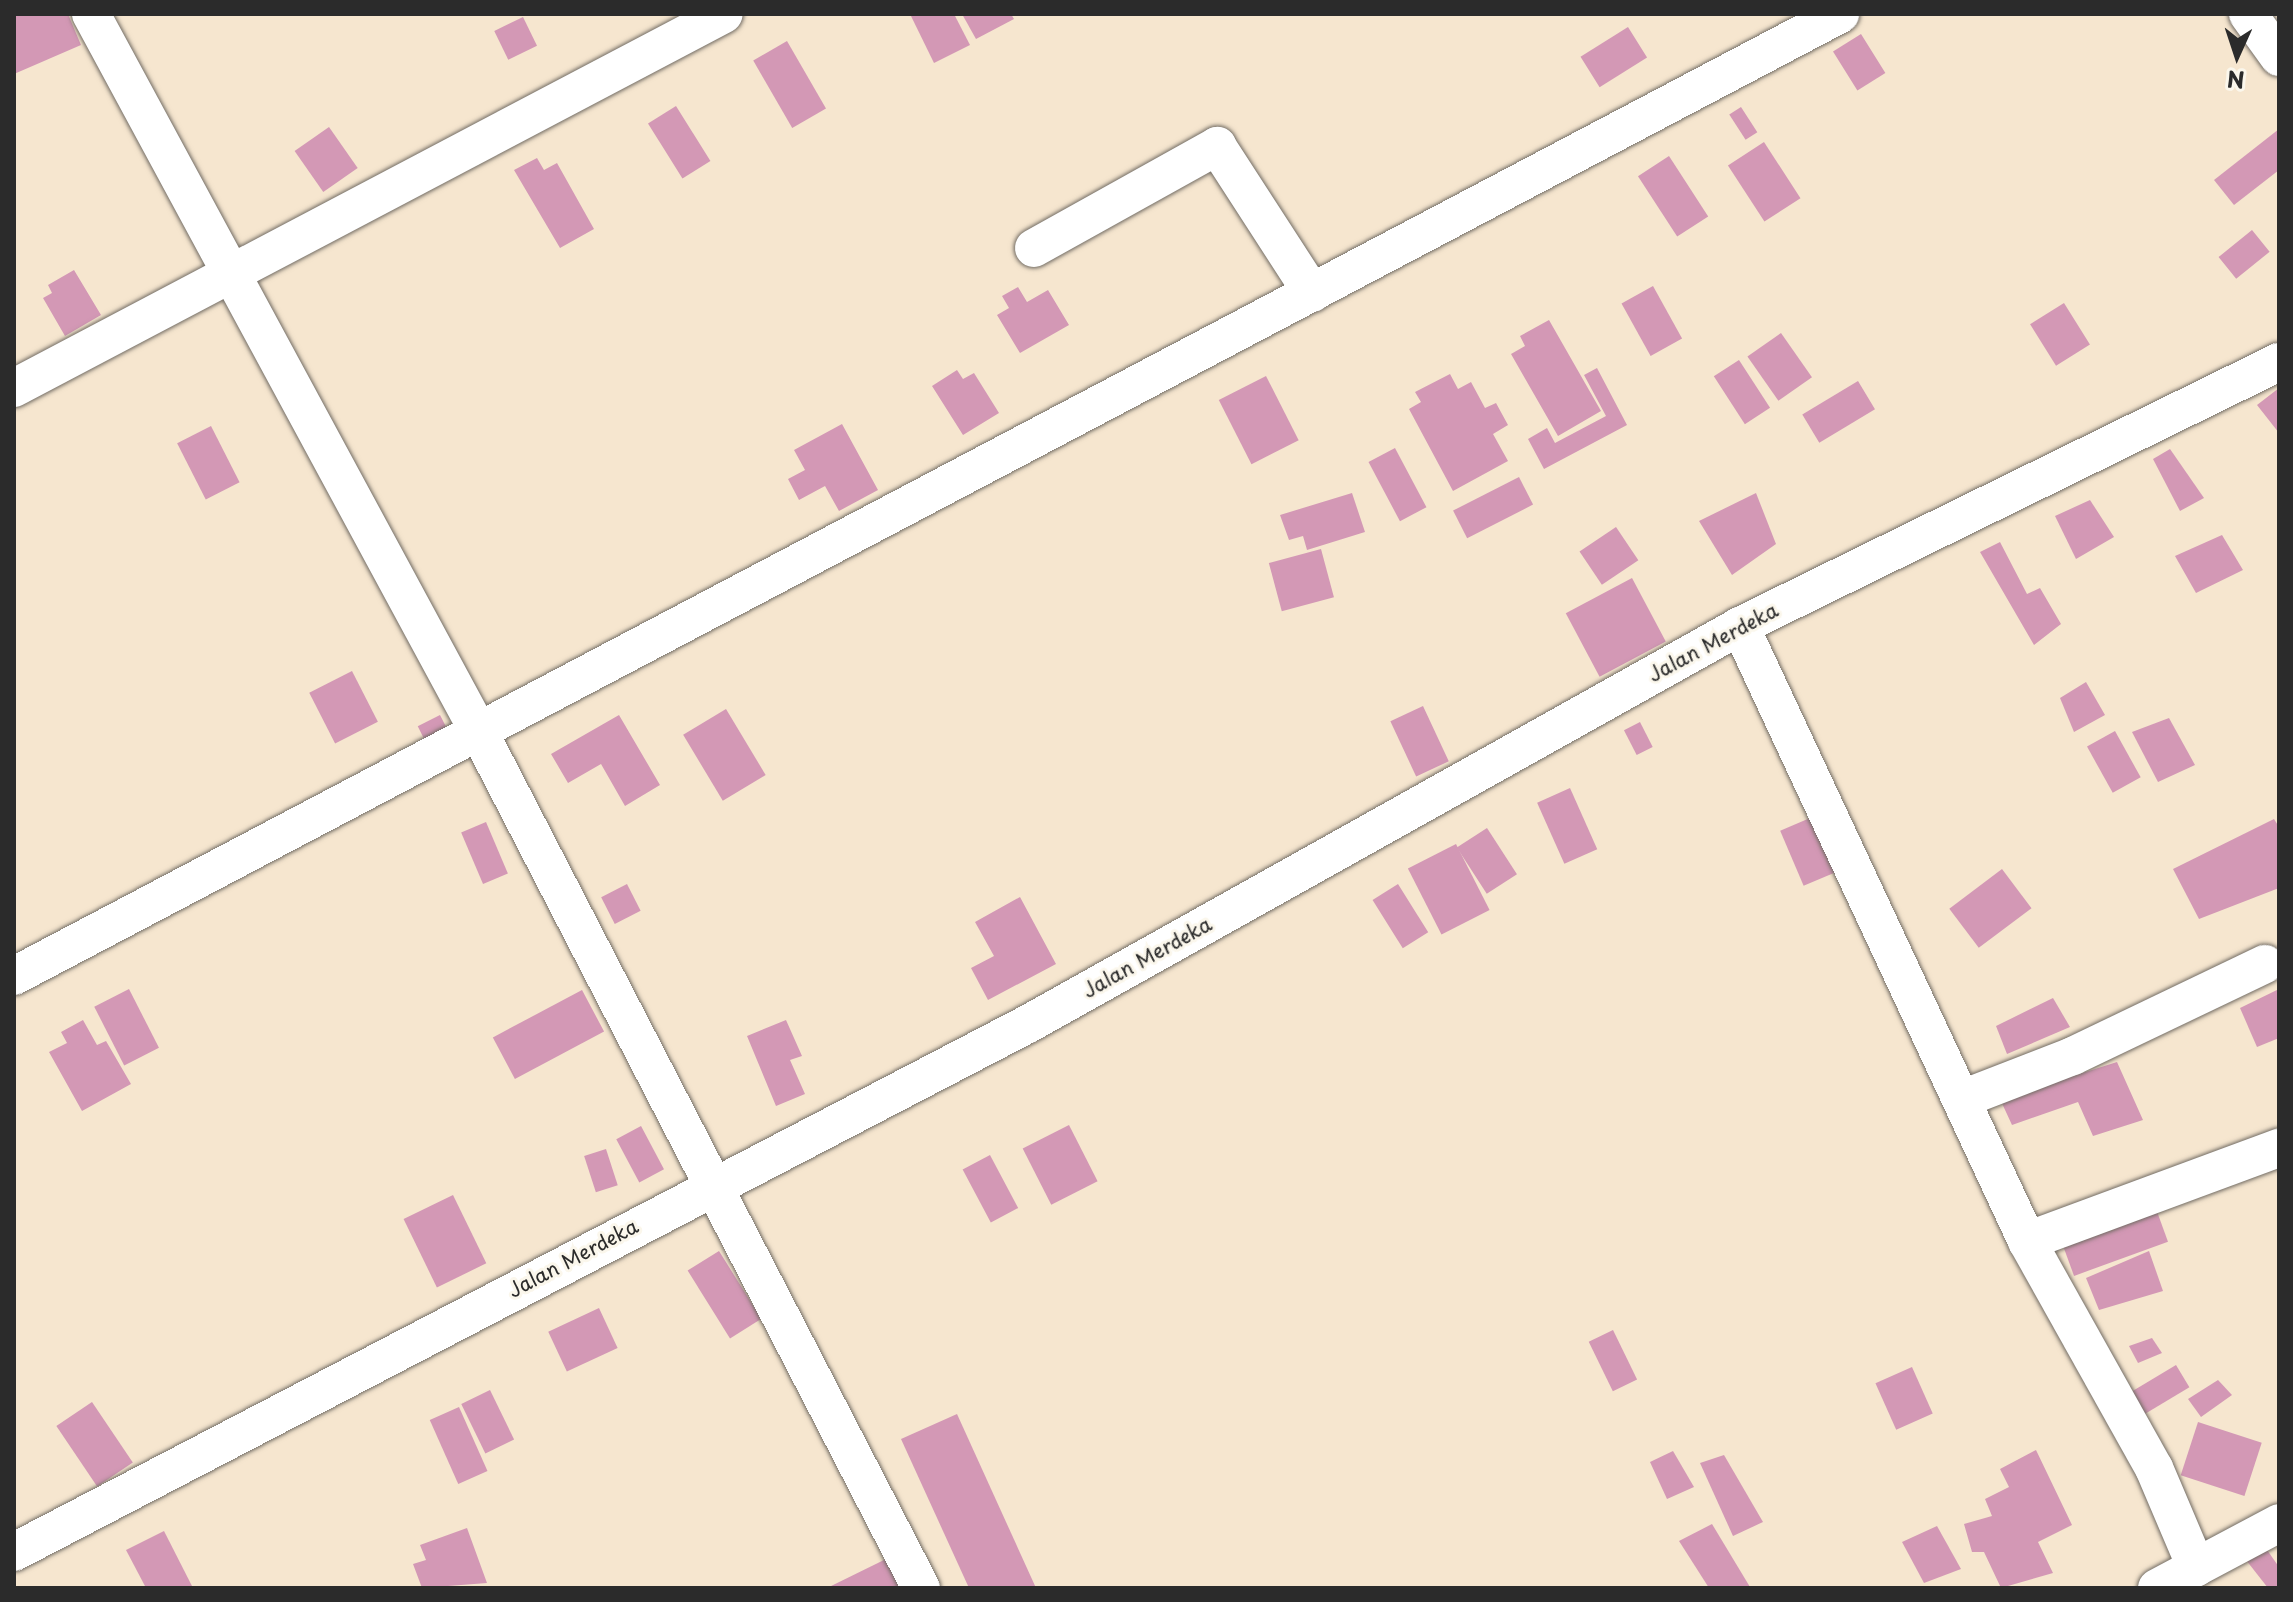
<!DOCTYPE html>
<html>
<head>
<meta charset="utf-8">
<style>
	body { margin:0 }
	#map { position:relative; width:2293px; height:1602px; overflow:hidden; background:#f6e6cf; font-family:"Playpen Sans",sans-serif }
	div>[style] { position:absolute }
	.building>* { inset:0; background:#d398b5; transform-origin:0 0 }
	.roads { filter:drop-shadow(0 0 2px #726c64) drop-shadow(0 0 2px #726c64) }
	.street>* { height:38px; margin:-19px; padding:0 19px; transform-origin:19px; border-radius:19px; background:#fff }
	span { translate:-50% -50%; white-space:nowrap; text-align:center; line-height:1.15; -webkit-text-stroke:6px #fbf7ec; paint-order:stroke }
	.street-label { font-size:20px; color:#2b2b2b }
	.frame { position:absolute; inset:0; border:16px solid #2b2b2b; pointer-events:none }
	.north { position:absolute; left:2197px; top:16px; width:80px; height:80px; -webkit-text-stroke:6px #fbf7ec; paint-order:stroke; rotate:183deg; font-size:22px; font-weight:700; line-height:32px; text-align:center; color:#2b2b2b }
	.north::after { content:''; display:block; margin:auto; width:28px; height:36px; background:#2b2b2b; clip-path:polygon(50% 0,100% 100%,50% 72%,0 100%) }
</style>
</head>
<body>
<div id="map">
	<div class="building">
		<div style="clip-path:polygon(68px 14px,81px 45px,14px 74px,14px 15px)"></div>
		<div style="clip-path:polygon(910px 14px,954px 14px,970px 45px,934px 63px)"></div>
		<div style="clip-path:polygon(962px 14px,1011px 14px,1014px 19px,976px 39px)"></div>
		<div style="left:523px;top:17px;width:32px;height:32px;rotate:64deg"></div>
		<div style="left:1628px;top:27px;width:36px;height:56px;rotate:58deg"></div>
		<div style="left:1861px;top:34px;width:46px;height:33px;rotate:58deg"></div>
		<div style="left:787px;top:41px;width:78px;height:39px;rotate:60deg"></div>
		<div style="left:676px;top:106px;width:65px;height:33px;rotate:58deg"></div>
		<div style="left:1741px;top:107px;width:30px;height:14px;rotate:57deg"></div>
		<div style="left:329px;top:127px;width:50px;height:42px;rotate:55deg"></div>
		<div style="clip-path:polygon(2279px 129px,2279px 170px,2234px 205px,2214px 180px)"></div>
		<div style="left:1764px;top:142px;width:67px;height:43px;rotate:57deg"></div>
		<div style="left:1669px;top:156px;width:72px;height:37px;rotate:57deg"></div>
		<div style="clip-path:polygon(537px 158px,544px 170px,557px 163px,594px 229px,560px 248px,514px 170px)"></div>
		<div style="left:2252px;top:230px;width:28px;height:43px;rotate:51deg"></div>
		<div style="clip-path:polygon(74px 270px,101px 315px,65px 336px,43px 298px,52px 293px,48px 285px)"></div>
		<div style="left:1653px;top:286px;width:60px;height:36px;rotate:61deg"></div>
		<div style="clip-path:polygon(1018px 287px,1027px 302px,1048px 290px,1069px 325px,1020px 353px,997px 315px,1009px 308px,1002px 296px)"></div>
		<div style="left:2064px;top:303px;width:49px;height:40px;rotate:58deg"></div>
		<div style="clip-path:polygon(1549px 320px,1601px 411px,1558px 436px,1511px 354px,1525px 346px,1520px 336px)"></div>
		<div style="left:1781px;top:333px;width:54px;height:41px;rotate:55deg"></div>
		<div style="left:1739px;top:360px;width:57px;height:30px;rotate:57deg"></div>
		<div style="clip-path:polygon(1597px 368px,1627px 425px,1544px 469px,1528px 439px,1547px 428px,1555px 443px,1606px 416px,1584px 375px)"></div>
		<div style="clip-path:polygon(957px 370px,963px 379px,974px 373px,999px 413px,963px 435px,932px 386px)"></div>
		<div style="clip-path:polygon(1450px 374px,1458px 389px,1471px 382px,1485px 408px,1496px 403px,1508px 425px,1493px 434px,1508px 461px,1453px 491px,1409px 409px,1421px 402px,1415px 392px)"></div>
		<div style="left:1266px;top:376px;width:72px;height:53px;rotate:63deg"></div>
		<div style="left:1858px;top:381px;width:33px;height:65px;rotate:59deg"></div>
		<div style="clip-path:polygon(2279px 388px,2279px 433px,2257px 405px)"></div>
		<div style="clip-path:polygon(842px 424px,878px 490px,839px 511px,825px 486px,799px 500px,788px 479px,805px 470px,794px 450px)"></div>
		<div style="left:211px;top:426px;width:63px;height:38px;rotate:63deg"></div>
		<div style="left:1395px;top:448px;width:67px;height:30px;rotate:62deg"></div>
		<div style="clip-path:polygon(2170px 449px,2204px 498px,2180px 511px,2153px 459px)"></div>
		<div style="left:1519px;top:477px;width:31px;height:74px;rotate:63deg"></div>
		<div style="clip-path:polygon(1352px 493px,1365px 532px,1307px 550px,1303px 536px,1289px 540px,1280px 515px)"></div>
		<div style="clip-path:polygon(1756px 493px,1776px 544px,1732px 575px,1699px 521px)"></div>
		<div style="clip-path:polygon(2090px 500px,2114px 537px,2076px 559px,2055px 516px)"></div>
		<div style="left:1616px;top:527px;width:40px;height:44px;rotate:56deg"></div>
		<div style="clip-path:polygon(2222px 535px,2243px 570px,2196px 593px,2175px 556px)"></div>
		<div style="clip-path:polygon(2000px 542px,2027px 594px,2040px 588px,2061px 624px,2034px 645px,1980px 552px)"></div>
		<div style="left:1321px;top:549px;width:50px;height:54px;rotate:75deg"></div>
		<div style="left:1632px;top:578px;width:72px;height:75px;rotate:62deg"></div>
		<div style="left:352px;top:671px;width:57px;height:48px;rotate:63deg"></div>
		<div style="clip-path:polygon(2086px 682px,2105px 715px,2074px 732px,2060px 698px)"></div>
		<div style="left:1423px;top:706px;width:61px;height:36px;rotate:65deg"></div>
		<div style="left:726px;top:709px;width:77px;height:50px;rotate:59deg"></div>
		<div style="left:440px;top:715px;width:20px;height:25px;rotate:63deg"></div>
		<div style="clip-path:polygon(619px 715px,660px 785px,625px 806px,601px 764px,568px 783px,551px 754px)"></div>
		<div style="clip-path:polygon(2169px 718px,2195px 765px,2158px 782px,2132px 732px)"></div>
		<div style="left:1640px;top:722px;width:28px;height:18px;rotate:63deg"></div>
		<div style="left:2115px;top:731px;width:53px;height:32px;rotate:61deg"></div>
		<div style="left:1570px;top:788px;width:67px;height:36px;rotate:66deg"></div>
		<div style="left:1817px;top:815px;width:60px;height:40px;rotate:67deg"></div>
		<div style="clip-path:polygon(2274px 819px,2279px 827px,2279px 888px,2199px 919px,2173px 869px)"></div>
		<div style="left:486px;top:822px;width:56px;height:27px;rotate:67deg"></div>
		<div style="left:1487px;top:828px;width:55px;height:36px;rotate:57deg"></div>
		<div style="left:1456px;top:844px;width:74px;height:54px;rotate:63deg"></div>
		<div style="left:2002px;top:869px;width:49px;height:66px;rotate:53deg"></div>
		<div style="left:627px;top:884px;width:30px;height:29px;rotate:63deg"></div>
		<div style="left:1398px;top:884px;width:57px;height:30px;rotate:58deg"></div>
		<div style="clip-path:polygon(1020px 897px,1056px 964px,988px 1000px,971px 968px,994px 956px,975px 922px)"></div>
		<div style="left:129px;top:989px;width:66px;height:39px;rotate:63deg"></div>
		<div style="clip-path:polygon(2279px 989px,2279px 1038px,2257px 1047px,2240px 1008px)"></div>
		<div style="left:582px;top:990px;width:47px;height:101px;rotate:62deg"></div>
		<div style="clip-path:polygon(2053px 998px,2070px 1027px,2007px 1054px,1996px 1026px)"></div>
		<div style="clip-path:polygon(83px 1020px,97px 1045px,106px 1041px,131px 1084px,82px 1111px,49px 1052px,67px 1043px,61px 1032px)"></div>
		<div style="clip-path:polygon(786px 1020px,802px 1056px,790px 1060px,805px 1094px,776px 1106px,747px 1036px)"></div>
		<div style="clip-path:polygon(2117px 1062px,2143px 1120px,2093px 1136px,2078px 1102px,2012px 1125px,2000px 1099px)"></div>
		<div style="left:1069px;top:1125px;width:63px;height:52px;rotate:63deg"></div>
		<div style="left:641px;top:1126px;width:49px;height:28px;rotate:62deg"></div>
		<div style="left:606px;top:1149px;width:38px;height:23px;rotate:72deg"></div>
		<div style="left:990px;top:1155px;width:60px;height:31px;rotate:62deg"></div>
		<div style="left:453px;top:1195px;width:76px;height:55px;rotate:64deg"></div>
		<div style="left:2155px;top:1206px;width:38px;height:100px;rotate:70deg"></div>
		<div style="left:719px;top:1251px;width:80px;height:37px;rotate:58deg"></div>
		<div style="clip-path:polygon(2149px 1251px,2163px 1291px,2099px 1310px,2086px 1278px)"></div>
		<div style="left:599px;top:1308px;width:44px;height:56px;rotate:65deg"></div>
		<div style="left:1613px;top:1330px;width:55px;height:27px;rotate:64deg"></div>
		<div style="clip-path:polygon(2152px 1338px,2162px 1353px,2138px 1363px,2129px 1346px)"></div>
		<div style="left:2176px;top:1365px;width:26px;height:53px;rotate:59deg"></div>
		<div style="left:1912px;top:1367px;width:51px;height:40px;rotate:66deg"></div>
		<div style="clip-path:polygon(2218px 1380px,2232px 1395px,2201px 1417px,2188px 1399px)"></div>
		<div style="left:490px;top:1390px;width:55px;height:32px;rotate:64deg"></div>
		<div style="left:92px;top:1402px;width:73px;height:43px;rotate:56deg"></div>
		<div style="left:459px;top:1407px;width:70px;height:32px;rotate:66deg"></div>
		<div style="clip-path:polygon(957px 1414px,1036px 1588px,969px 1588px,901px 1439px)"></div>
		<div style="left:2198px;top:1422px;width:67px;height:56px;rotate:18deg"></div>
		<div style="clip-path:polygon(2036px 1450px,2072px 1525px,2038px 1542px,2053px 1573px,2001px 1588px,1984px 1552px,1972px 1552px,1964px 1524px,1992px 1516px,1985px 1499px,2009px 1487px,2000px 1469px)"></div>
		<div style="clip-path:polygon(1673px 1451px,1694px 1487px,1667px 1499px,1650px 1462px)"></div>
		<div style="clip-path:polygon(1724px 1455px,1763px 1522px,1733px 1536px,1700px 1463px)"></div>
		<div style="clip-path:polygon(1712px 1524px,1750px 1587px,1709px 1588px,1679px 1541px)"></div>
		<div style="clip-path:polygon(1937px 1526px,1961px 1569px,1924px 1583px,1902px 1542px)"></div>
		<div style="clip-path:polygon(467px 1528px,487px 1583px,422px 1588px,413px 1564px,426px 1560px,420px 1545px)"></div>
		<div style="clip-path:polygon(164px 1531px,193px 1588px,146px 1588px,126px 1550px)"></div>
		<div style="clip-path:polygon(2265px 1547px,2279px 1567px,2279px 1588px,2268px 1588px,2246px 1560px)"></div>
		<div style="clip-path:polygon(886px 1559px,900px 1588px,827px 1588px)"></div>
	</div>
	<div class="roads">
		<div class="street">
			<div style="left:91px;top:14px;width:818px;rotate:61.62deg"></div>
			<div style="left:480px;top:734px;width:961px;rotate:62.69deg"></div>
			<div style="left:2248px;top:14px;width:53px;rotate:54.2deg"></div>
			<div style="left:1034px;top:248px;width:210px;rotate:-29.1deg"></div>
			<div style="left:1217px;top:146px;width:175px;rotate:57.1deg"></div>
			<div style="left:14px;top:388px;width:802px;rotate:-27.78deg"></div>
			<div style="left:1740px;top:626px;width:679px;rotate:64.98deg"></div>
			<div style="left:2027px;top:1241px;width:260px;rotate:60.8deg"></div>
			<div style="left:2154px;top:1468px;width:108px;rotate:67deg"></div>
			<div style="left:14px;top:976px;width:2064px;rotate:-27.78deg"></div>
			<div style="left:1962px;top:1099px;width:119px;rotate:-21.2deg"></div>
			<div style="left:2073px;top:1056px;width:213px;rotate:-25.6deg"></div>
			<div style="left:2027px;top:1241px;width:269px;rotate:-20.3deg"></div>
			<div style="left:14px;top:1552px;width:1143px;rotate:-27.51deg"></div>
			<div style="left:1028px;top:1024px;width:816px;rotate:-29.2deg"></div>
			<div style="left:1740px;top:626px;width:600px;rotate:-26.1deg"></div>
			<div style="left:2157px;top:1588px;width:138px;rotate:-28deg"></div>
		</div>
	</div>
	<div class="street-label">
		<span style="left:1713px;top:642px;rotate:-28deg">Jalan Merdeka</span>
		<span style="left:1147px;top:957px;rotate:-29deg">Jalan Merdeka</span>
		<span style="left:573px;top:1258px;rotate:-28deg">Jalan Merdeka</span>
	</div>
	<div class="frame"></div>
	<div class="north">N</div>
</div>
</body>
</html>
